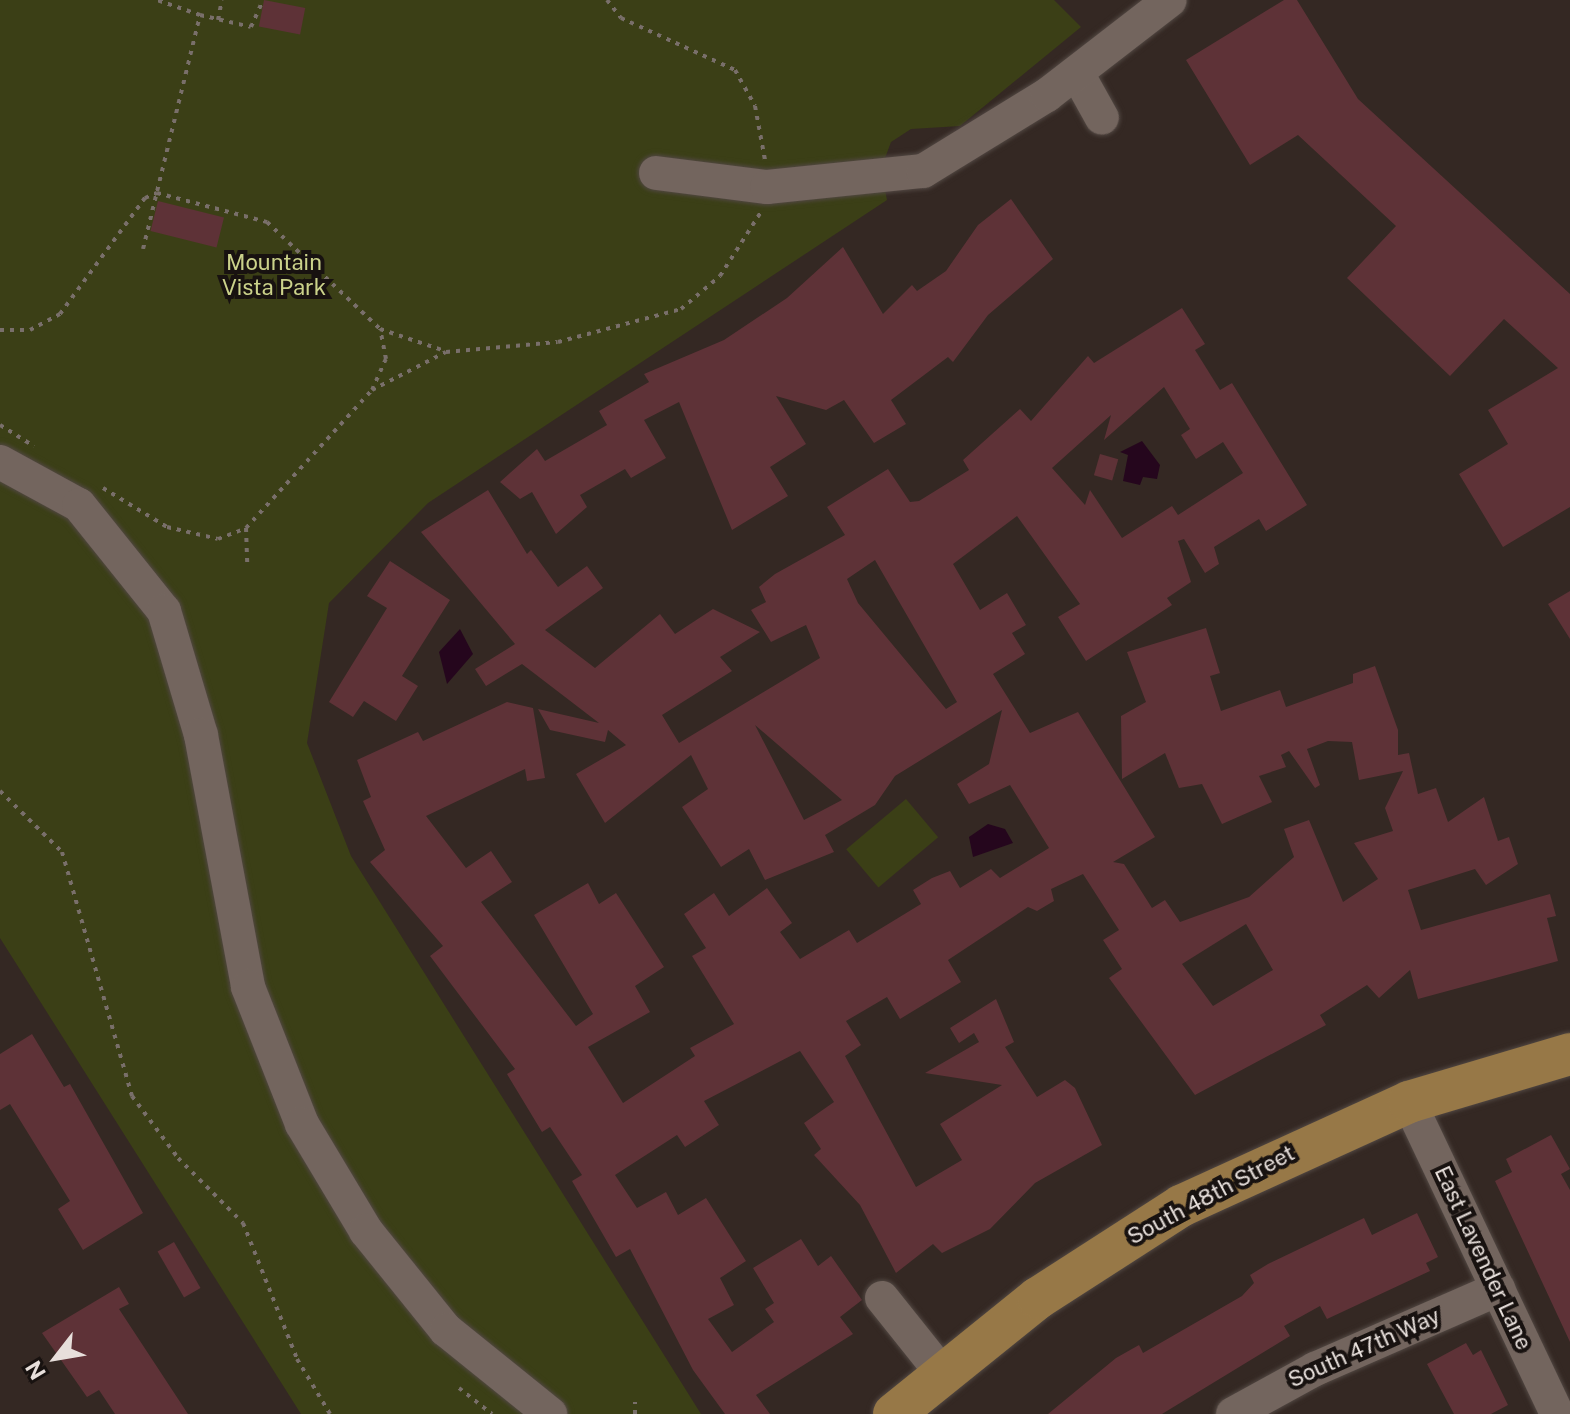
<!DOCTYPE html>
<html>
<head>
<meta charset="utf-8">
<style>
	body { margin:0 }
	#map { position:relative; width:1570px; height:1414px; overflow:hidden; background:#342823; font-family:"Public Sans",sans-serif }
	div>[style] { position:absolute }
	.green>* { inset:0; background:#3b3f16; transform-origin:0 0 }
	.water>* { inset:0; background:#25061d }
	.building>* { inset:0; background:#5e3237; transform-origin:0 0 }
	.path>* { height:4px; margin-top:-2px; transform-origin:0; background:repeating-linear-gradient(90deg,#796f6a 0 4px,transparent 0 10px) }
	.roads { filter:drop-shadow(0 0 2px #514742) drop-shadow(0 0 2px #514742) }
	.minor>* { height:34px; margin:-17px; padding:0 17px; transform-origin:17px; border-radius:17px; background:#73655e }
	.major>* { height:42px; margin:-21px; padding:0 21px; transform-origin:21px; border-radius:21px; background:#977847 }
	span { translate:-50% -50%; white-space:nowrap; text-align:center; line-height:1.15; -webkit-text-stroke:8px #181210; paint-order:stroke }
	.park-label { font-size:22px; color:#cbd28a }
	.street-label { font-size:22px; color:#e7dfdb }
	.north { position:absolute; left:16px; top:1318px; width:80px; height:80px; -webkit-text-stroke:6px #181210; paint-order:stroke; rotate:239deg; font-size:22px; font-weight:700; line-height:32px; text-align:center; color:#e7dfdb }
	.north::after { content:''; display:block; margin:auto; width:28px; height:36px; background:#e7dfdb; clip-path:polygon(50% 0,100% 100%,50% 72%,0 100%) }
</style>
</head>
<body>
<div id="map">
	<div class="green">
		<div style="clip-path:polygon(0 0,1054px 0,1081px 27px,960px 126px,911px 129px,891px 142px,881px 169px,887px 200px,428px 503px,329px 603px,307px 743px,351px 856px,701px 1414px,301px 1414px,0 938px)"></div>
		<div style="left:906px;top:799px;width:50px;height:78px;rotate:50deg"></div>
	</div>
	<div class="water">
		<div style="clip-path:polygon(1142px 441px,1160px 465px,1157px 479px,1143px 477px,1140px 485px,1123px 481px,1128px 455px,1120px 452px)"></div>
		<div style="clip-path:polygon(460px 629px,473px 654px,447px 684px,439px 652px)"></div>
		<div style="clip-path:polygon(988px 824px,1005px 829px,1013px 843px,973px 857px,969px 837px)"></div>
	</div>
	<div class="building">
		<div style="left:264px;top:0;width:42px;height:27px;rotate:11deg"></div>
		<div style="clip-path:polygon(1284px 0,1297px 0,1358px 99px,1570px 294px,1570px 507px,1503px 547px,1459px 474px,1508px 444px,1488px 410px,1558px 368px,1504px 319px,1450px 376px,1347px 278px,1396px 226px,1298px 135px,1250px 165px,1186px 60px)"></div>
		<div style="clip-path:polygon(1011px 199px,1053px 259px,988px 315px,953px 362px,948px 357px,891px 400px,906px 424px,874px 443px,844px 400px,826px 410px,776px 396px,806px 444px,770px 467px,788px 496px,732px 530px,679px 402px,644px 420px,666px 458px,631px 478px,625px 469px,580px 495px,587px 507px,556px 534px,532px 492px,520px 499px,500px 482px,537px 449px,545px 461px,607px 425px,599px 411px,649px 382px,644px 374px,724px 340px,787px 298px,843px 247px,883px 314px,912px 285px,917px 291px,946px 271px,978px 225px)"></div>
		<div style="left:158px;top:201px;width:68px;height:31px;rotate:14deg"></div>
		<div style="clip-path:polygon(evenodd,1182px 308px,1205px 344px,1195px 350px,1220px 390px,1232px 383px,1307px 505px,1266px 531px,1259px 519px,1214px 547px,1219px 564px,1205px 573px,1184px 539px,1178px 541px,1191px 582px,1167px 598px,1172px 605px,1086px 661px,1058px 617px,1080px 604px,1017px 516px,953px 564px,980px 610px,1007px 593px,1026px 625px,1012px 633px,1025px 654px,993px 674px,1030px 733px,1078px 712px,1155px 837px,1113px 862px,1124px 864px,1152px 908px,1165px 900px,1180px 922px,1249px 897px,1294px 857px,1284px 829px,1309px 820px,1343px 902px,1378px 879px,1354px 843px,1393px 831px,1385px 808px,1403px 771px,1359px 780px,1352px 742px,1328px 741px,1307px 749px,1320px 785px,1315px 788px,1289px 751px,1281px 755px,1286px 767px,1259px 776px,1272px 802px,1222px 824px,1202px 784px,1179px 788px,1165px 753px,1122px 779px,1121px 716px,1146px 702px,1127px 652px,1206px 628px,1220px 673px,1210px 676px,1221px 711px,1280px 690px,1286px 707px,1353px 683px,1353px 674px,1375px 666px,1398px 730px,1398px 755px,1409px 753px,1418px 794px,1436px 788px,1448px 822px,1484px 797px,1498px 841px,1509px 837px,1518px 864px,1486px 885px,1475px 869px,1408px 890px,1421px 930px,1550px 894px,1556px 916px,1547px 918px,1558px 961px,1418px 999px,1410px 970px,1379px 998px,1367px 985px,1320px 1015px,1326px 1025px,1195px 1095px,1109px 978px,1122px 969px,1103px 940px,1119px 930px,1083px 874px,1051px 889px,1054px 901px,1037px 911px,1028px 907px,948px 960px,961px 982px,900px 1019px,887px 997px,846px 1021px,861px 1045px,845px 1056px,916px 1187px,962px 1160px,940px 1124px,1002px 1085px,925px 1073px,979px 1042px,974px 1033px,959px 1043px,950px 1028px,996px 999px,1014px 1042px,1005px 1047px,1037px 1097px,1065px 1080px,1075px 1088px,1102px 1145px,1035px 1183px,990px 1229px,942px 1253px,933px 1244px,896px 1273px,860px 1205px,814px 1155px,821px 1149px,804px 1123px,834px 1102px,800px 1051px,704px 1101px,719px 1125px,685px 1147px,677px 1135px,615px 1175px,637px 1208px,666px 1192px,678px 1215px,706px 1198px,746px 1261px,720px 1278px,734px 1305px,708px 1319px,732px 1352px,774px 1322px,765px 1309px,774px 1303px,753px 1268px,801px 1239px,818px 1266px,831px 1256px,862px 1300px,840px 1317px,853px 1334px,756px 1395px,770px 1414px,725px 1414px,693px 1370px,630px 1249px,616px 1257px,572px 1181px,582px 1175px,550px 1127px,542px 1132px,507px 1074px,515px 1069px,430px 956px,443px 946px,370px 862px,385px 850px,363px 801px,371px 797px,357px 760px,418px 732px,423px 741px,507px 702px,533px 708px,545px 778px,527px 781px,525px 769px,426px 816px,466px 868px,491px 851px,512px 882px,481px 902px,576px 1026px,593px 1014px,534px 915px,588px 883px,599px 904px,616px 893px,664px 967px,635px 986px,650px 1012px,588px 1047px,623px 1103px,695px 1056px,690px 1048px,734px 1024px,692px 956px,706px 948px,684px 914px,714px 893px,729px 916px,767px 888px,792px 923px,780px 932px,800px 959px,849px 930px,857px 943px,921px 904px,913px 890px,932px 878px,950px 871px,960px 888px,991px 869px,1000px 878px,1049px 848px,1010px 785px,969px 804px,957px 784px,989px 764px,1002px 710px,895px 776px,875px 805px,825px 835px,834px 852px,765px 880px,749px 849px,721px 867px,682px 807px,708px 789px,691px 755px,605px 823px,576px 774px,626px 745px,608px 730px,605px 742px,550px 730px,538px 709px,599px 723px,522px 664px,486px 686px,475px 669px,515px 644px,421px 532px,488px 490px,527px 554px,531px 550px,558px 587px,587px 566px,603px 588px,545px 630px,595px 668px,660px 614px,675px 634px,713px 609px,760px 632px,720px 657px,732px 671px,662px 715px,679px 743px,820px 658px,806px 625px,771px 642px,751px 610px,766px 602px,759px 587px,775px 574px,845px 535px,827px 507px,888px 469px,910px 502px,919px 501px,969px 470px,963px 460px,1020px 409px,1031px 421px,1088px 356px,1094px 363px,1182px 308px,1164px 387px,1190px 429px,1181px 435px,1196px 459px,1223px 442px,1243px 473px,1178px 515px,1172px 506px,1122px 538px,1090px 490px,1085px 505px,1052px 468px,1111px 415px,1104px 440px,1164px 387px,1182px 308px,875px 560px,957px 702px,946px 709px,858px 603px,847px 579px,875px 560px,1182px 308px,755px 725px,842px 800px,804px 820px,755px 725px,1182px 308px,1246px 924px,1273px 970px,1213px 1006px,1182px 964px,1246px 924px)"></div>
		<div style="left:1100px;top:454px;width:19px;height:22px;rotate:16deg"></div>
		<div style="clip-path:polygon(390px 561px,450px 600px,402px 676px,418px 686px,396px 721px,364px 701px,353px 717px,329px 702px,387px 608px,367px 596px)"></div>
		<div style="clip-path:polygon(1570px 591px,1570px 639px,1548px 604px)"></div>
		<div style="clip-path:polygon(32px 1034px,64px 1087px,70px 1084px,143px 1213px,83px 1250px,58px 1209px,70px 1201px,10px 1104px,0 1110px,0 1054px)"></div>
		<div style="clip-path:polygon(1551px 1135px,1570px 1169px,1561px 1174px,1570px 1190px,1570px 1342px,1495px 1181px,1512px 1172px,1506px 1159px)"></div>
		<div style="clip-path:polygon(1417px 1213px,1438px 1257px,1426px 1263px,1430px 1271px,1327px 1319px,1320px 1306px,1284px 1326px,1290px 1336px,1162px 1414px,1048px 1414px,1116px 1358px,1139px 1345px,1143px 1353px,1242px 1296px,1254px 1283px,1250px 1275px,1268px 1264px,1364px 1218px,1372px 1235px)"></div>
		<div style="left:174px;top:1242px;width:53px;height:19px;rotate:60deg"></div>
		<div style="clip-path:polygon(119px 1287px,129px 1304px,119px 1309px,188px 1414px,115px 1414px,99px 1390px,87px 1397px,42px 1333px)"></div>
		<div style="clip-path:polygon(1466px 1343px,1473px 1355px,1481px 1350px,1508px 1405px,1491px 1414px,1454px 1414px,1427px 1364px)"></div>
	</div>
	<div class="path">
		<div style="left:607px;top:0;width:23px;rotate:52deg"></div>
		<div style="left:621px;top:18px;width:125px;rotate:24.5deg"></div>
		<div style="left:735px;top:70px;width:41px;rotate:60.9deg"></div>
		<div style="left:755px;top:106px;width:55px;rotate:79.5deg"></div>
		<div style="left:200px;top:15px;width:52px;rotate:13.2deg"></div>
		<div style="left:251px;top:27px;width:30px;rotate:-66deg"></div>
		<div style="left:218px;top:20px;width:20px;rotate:-79deg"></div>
		<div style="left:143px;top:249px;width:241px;rotate:-76.3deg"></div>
		<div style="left:200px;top:15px;width:46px;rotate:-160.8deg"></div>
		<div style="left:0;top:330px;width:30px"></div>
		<div style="left:30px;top:330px;width:34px;rotate:-28deg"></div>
		<div style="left:60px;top:314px;width:144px;rotate:-53.8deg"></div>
		<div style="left:145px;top:198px;width:13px;rotate:-23deg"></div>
		<div style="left:157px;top:193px;width:114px;rotate:14.8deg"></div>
		<div style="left:267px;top:222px;width:156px;rotate:43.4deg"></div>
		<div style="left:380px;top:329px;width:69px;rotate:18.7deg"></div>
		<div style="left:372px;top:390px;width:34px;rotate:-66deg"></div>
		<div style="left:386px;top:359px;width:31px;rotate:-101deg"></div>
		<div style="left:0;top:425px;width:40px;rotate:32deg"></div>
		<div style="left:103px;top:488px;width:75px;rotate:31.4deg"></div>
		<div style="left:167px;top:527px;width:52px;rotate:13.2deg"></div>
		<div style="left:218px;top:539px;width:30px;rotate:-21deg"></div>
		<div style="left:246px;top:528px;width:187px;rotate:-47.6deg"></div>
		<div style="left:372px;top:390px;width:83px;rotate:-27.2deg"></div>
		<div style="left:446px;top:352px;width:112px;rotate:-5.1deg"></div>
		<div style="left:558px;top:342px;width:127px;rotate:-15deg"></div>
		<div style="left:681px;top:309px;width:51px;rotate:-40.2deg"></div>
		<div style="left:720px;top:276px;width:76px;rotate:-57.4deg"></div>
		<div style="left:246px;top:528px;width:34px;rotate:88deg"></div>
		<div style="left:0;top:791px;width:87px;rotate:44.5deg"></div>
		<div style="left:62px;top:852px;width:254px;rotate:74deg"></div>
		<div style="left:132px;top:1096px;width:77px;rotate:53.4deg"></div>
		<div style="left:178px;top:1158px;width:92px;rotate:45deg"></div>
		<div style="left:243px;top:1223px;width:146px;rotate:68.3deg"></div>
		<div style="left:297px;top:1359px;width:64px;rotate:59deg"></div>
		<div style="left:459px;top:1388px;width:42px;rotate:38.2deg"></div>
		<div style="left:635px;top:1414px;width:12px;rotate:-90deg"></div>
	</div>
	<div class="roads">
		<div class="minor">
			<div style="left:1077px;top:73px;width:51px;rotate:60.9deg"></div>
			<div style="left:656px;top:173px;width:112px;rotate:7.2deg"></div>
			<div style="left:767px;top:187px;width:157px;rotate:-5.9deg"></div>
			<div style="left:923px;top:171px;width:145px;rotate:-31.5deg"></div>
			<div style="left:1047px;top:95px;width:155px;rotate:-37.7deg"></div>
			<div style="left:0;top:462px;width:90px;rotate:28.6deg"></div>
			<div style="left:79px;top:505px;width:136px;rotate:51.3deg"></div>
			<div style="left:164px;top:611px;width:129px;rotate:73.4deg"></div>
			<div style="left:201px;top:735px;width:256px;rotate:79.4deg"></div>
			<div style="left:248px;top:987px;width:147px;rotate:68.5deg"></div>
			<div style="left:302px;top:1124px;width:125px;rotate:59.1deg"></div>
			<div style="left:366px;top:1231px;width:127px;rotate:51.1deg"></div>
			<div style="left:446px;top:1330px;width:134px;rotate:38.9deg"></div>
			<div style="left:1409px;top:1102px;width:345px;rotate:64.6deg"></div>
			<div style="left:882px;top:1298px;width:95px;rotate:51.4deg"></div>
			<div style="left:1233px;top:1414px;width:94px;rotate:-28.8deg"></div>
			<div style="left:1315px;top:1369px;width:200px;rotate:-23.6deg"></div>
		</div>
		<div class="major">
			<div style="left:894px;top:1414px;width:185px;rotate:-38.9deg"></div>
			<div style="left:1038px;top:1298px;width:170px;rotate:-32.8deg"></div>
			<div style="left:1181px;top:1206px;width:251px;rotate:-24.5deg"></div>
			<div style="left:1409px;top:1102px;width:168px;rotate:-16.6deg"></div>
		</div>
	</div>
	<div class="park-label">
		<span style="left:274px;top:275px">Mountain<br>Vista Park</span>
	</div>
	<div class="street-label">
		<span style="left:1211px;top:1195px;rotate:-28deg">South 48th Street</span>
		<span style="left:1483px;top:1258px;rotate:65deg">East Lavender Lane</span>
		<span style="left:1364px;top:1348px;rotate:-24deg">South 47th Way</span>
	</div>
	<div class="north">N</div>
</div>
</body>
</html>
